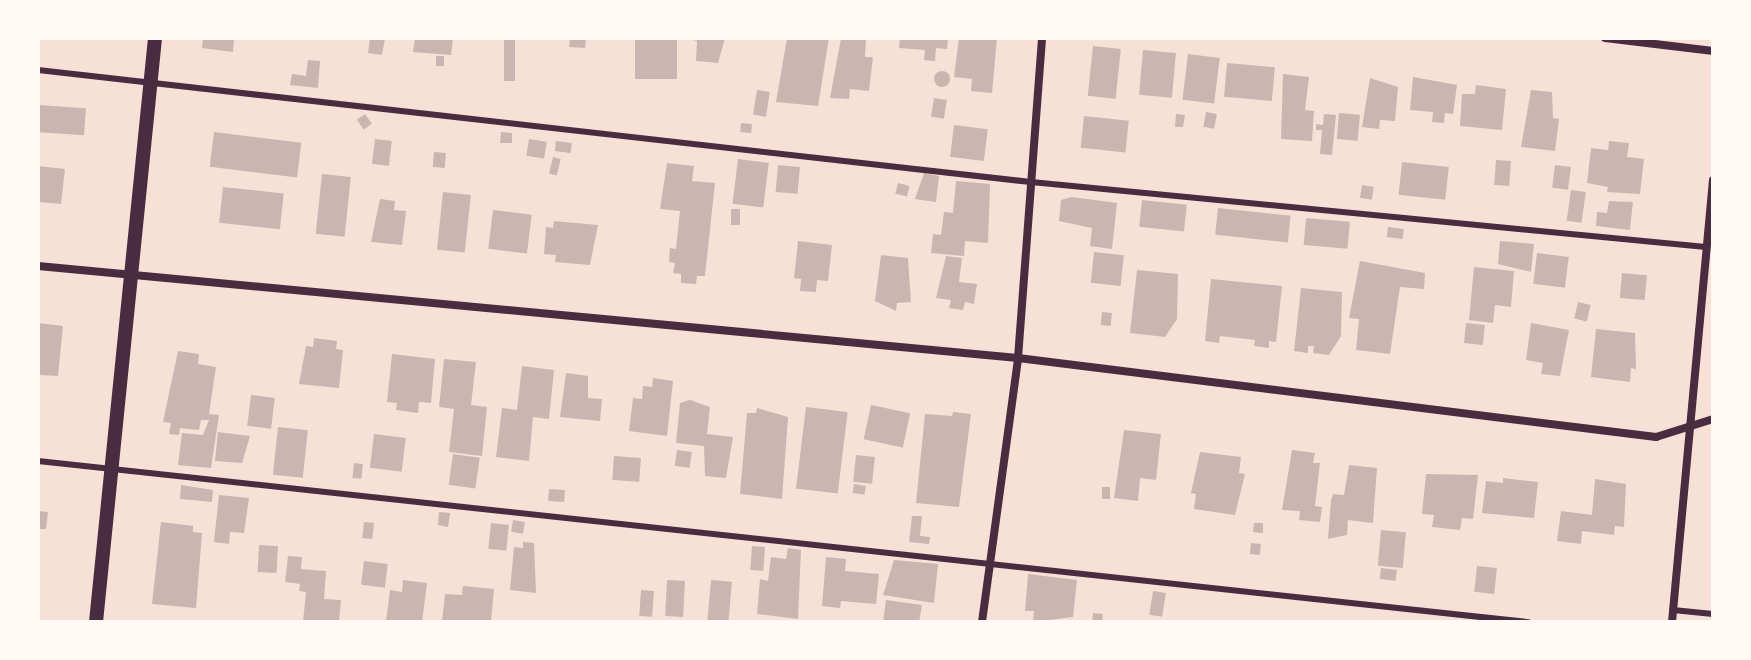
<!DOCTYPE html>
<html>
<head>
<meta charset="utf-8">
<style>
	body { margin:0 }
	#map { position:relative; width:1751px; height:660px; overflow:hidden; background:#f7e1d7; font-family:Commissioner,sans-serif }
	div>[style] { position:absolute }
	.building>* { inset:0; background:#ccb4b1; transform-origin:0 0 }
	.round { border-radius:50% }
	.service>* { height:6px; margin:-3px; padding:0 3px; transform-origin:3px; border-radius:3px; background:#4a2c40 }
	.minor>* { height:8px; margin:-4px; padding:0 4px; transform-origin:4px; border-radius:4px; background:#4a2c40 }
	.tertiary>* { height:14px; margin:-7px; padding:0 7px; transform-origin:7px; border-radius:7px; background:#4a2c40 }
	span { translate:-50% -50%; white-space:nowrap; text-align:center; line-height:1.15; -webkit-text-stroke:8px #fffaf5; paint-order:stroke }
	.frame { position:absolute; inset:0; border:40px solid #fffaf5; pointer-events:none }
</style>
</head>
<body>
<div id="map">
	<div class="building">
		<div style="clip-path:polygon(203px 38px,234px 38px,233px 52px,202px 48px)"></div>
		<div style="clip-path:polygon(370px 38px,385px 38px,382px 55px,368px 53px)"></div>
		<div style="clip-path:polygon(415px 38px,453px 38px,451px 55px,413px 52px)"></div>
		<div style="left:504px;top:38px;width:11px;height:43px"></div>
		<div style="clip-path:polygon(570px 38px,586px 38px,585px 48px,569px 47px)"></div>
		<div style="left:635px;top:38px;width:42px;height:41px"></div>
		<div style="clip-path:polygon(686px 38px,725px 38px,718px 63px,696px 61px,697px 41px)"></div>
		<div style="clip-path:polygon(787px 38px,829px 38px,818px 106px,776px 102px)"></div>
		<div style="clip-path:polygon(841px 38px,866px 39px,865px 57px,873px 57px,869px 91px,850px 89px,849px 99px,830px 98px)"></div>
		<div style="clip-path:polygon(900px 38px,948px 38px,947px 49px,936px 48px,935px 61px,924px 60px,925px 50px,899px 48px)"></div>
		<div style="clip-path:polygon(959px 38px,997px 38px,992px 93px,971px 91px,972px 79px,954px 77px)"></div>
		<div style="left:1093px;top:46px;width:28px;height:50px;rotate:6deg"></div>
		<div style="left:1143px;top:50px;width:33px;height:45px;rotate:5deg"></div>
		<div style="left:1188px;top:54px;width:32px;height:46px;rotate:7deg"></div>
		<div style="left:436px;top:56px;width:8px;height:10px"></div>
		<div style="clip-path:polygon(308px 60px,320px 61px,318px 88px,290px 85px,292px 74px,306px 76px)"></div>
		<div style="left:1227px;top:63px;width:48px;height:34px;rotate:5deg"></div>
		<div class="round" style="left:934px;top:71px;width:16px;height:16px"></div>
		<div style="clip-path:polygon(1283px 74px,1309px 77px,1305px 110px,1314px 111px,1312px 141px,1281px 139px)"></div>
		<div style="clip-path:polygon(1413px 77px,1457px 85px,1453px 114px,1445px 113px,1444px 123px,1432px 122px,1433px 112px,1410px 110px)"></div>
		<div style="clip-path:polygon(1370px 78px,1398px 87px,1395px 121px,1380px 120px,1379px 129px,1362px 127px)"></div>
		<div style="clip-path:polygon(1476px 85px,1506px 89px,1502px 130px,1460px 126px,1462px 94px,1475px 94px)"></div>
		<div style="left:757px;top:90px;width:13px;height:25px;rotate:9deg"></div>
		<div style="clip-path:polygon(1531px 90px,1552px 92px,1553px 118px,1559px 119px,1555px 151px,1521px 147px)"></div>
		<div style="left:934px;top:98px;width:13px;height:19px;rotate:9deg"></div>
		<div style="left:38px;top:105px;width:48px;height:27px;rotate:4deg"></div>
		<div style="left:1206px;top:112px;width:11px;height:15px;rotate:10deg"></div>
		<div style="left:1339px;top:113px;width:21px;height:26px;rotate:5deg"></div>
		<div style="left:365px;top:114px;width:12px;height:10px;rotate:55deg"></div>
		<div style="clip-path:polygon(1176px 114px,1185px 115px,1183px 127px,1175px 127px)"></div>
		<div style="clip-path:polygon(1324px 114px,1336px 115px,1332px 155px,1320px 154px,1322px 130px,1316px 130px,1316px 124px,1323px 125px)"></div>
		<div style="left:1084px;top:116px;width:45px;height:32px;rotate:6deg"></div>
		<div style="left:741px;top:123px;width:11px;height:9px;rotate:5deg"></div>
		<div style="left:954px;top:125px;width:34px;height:32px;rotate:7deg"></div>
		<div style="left:214px;top:132px;width:88px;height:35px;rotate:7deg"></div>
		<div style="clip-path:polygon(501px 132px,512px 133px,512px 143px,500px 143px)"></div>
		<div style="left:375px;top:139px;width:17px;height:25px;rotate:7deg"></div>
		<div style="left:529px;top:139px;width:18px;height:17px;rotate:9deg"></div>
		<div style="left:556px;top:141px;width:16px;height:10px;rotate:7deg"></div>
		<div style="clip-path:polygon(1609px 141px,1629px 143px,1627px 157px,1644px 159px,1640px 194px,1607px 192px,1608px 187px,1587px 183px,1591px 148px,1608px 150px)"></div>
		<div style="left:434px;top:152px;width:12px;height:15px;rotate:5deg"></div>
		<div style="left:553px;top:157px;width:8px;height:17px;rotate:14deg"></div>
		<div style="left:738px;top:159px;width:31px;height:45px;rotate:7deg"></div>
		<div style="left:1496px;top:160px;width:15px;height:25px;rotate:4deg"></div>
		<div style="left:1402px;top:162px;width:47px;height:33px;rotate:6deg"></div>
		<div style="clip-path:polygon(667px 163px,694px 166px,692px 181px,715px 183px,705px 276px,697px 276px,696px 284px,681px 283px,681px 274px,673px 273px,675px 263px,669px 262px,670px 248px,676px 249px,680px 211px,660px 209px)"></div>
		<div style="left:778px;top:165px;width:22px;height:27px;rotate:5deg"></div>
		<div style="left:1555px;top:165px;width:16px;height:23px;rotate:7deg"></div>
		<div style="clip-path:polygon(38px 166px,65px 169px,61px 204px,38px 202px)"></div>
		<div style="clip-path:polygon(924px 173px,939px 176px,936px 202px,915px 199px)"></div>
		<div style="left:322px;top:174px;width:29px;height:60px;rotate:6deg"></div>
		<div style="clip-path:polygon(956px 181px,990px 184px,988px 243px,965px 241px,964px 256px,931px 253px,933px 234px,941px 235px,944px 212px,953px 213px)"></div>
		<div style="left:898px;top:183px;width:12px;height:11px;rotate:14deg"></div>
		<div style="left:1362px;top:185px;width:12px;height:13px;rotate:9deg"></div>
		<div style="left:223px;top:187px;width:61px;height:36px;rotate:6deg"></div>
		<div style="left:1571px;top:190px;width:15px;height:31px;rotate:8deg"></div>
		<div style="left:443px;top:192px;width:28px;height:58px;rotate:6deg"></div>
		<div style="clip-path:polygon(1072px 197px,1117px 203px,1112px 249px,1090px 246px,1092px 228px,1059px 221px,1061px 200px)"></div>
		<div style="clip-path:polygon(380px 199px,395px 201px,394px 210px,406px 211px,402px 245px,371px 242px)"></div>
		<div style="left:1142px;top:200px;width:45px;height:27px;rotate:6deg"></div>
		<div style="clip-path:polygon(1609px 201px,1633px 202px,1630px 230px,1596px 226px,1597px 212px,1607px 213px)"></div>
		<div style="left:1218px;top:208px;width:73px;height:27px;rotate:6deg"></div>
		<div style="left:731px;top:209px;width:9px;height:16px"></div>
		<div style="left:493px;top:210px;width:39px;height:39px;rotate:7deg"></div>
		<div style="left:1306px;top:218px;width:44px;height:27px;rotate:5deg"></div>
		<div style="clip-path:polygon(554px 221px,598px 225px,590px 265px,555px 262px,556px 255px,544px 254px,546px 227px,553px 228px)"></div>
		<div style="left:1388px;top:227px;width:16px;height:10px;rotate:7deg"></div>
		<div style="clip-path:polygon(798px 241px,832px 245px,828px 281px,817px 280px,816px 292px,800px 291px,801px 279px,794px 278px)"></div>
		<div style="clip-path:polygon(1500px 241px,1534px 244px,1531px 272px,1498px 264px)"></div>
		<div style="left:1094px;top:252px;width:30px;height:31px;rotate:6deg"></div>
		<div style="left:1537px;top:253px;width:32px;height:31px;rotate:7deg"></div>
		<div style="clip-path:polygon(881px 255px,908px 258px,911px 302px,897px 303px,896px 311px,875px 301px)"></div>
		<div style="clip-path:polygon(946px 256px,962px 258px,959px 282px,977px 284px,974px 304px,965px 302px,963px 310px,949px 308px,951px 300px,936px 298px)"></div>
		<div style="clip-path:polygon(1360px 261px,1425px 273px,1424px 289px,1400px 287px,1390px 354px,1356px 350px,1359px 319px,1349px 318px)"></div>
		<div style="clip-path:polygon(1474px 267px,1514px 271px,1511px 307px,1495px 305px,1493px 323px,1469px 320px)"></div>
		<div style="clip-path:polygon(1137px 270px,1178px 274px,1177px 319px,1165px 337px,1130px 333px)"></div>
		<div style="left:1622px;top:273px;width:25px;height:25px;rotate:5deg"></div>
		<div style="clip-path:polygon(1211px 279px,1282px 286px,1276px 342px,1269px 341px,1269px 348px,1254px 346px,1255px 340px,1220px 336px,1219px 343px,1205px 341px)"></div>
		<div style="clip-path:polygon(1301px 288px,1342px 292px,1341px 336px,1329px 355px,1313px 353px,1314px 346px,1308px 346px,1308px 353px,1294px 351px)"></div>
		<div style="left:1578px;top:302px;width:13px;height:17px;rotate:13deg"></div>
		<div style="left:1102px;top:312px;width:10px;height:13px;rotate:6deg"></div>
		<div style="clip-path:polygon(38px 323px,63px 326px,58px 376px,40px 375px)"></div>
		<div style="left:1466px;top:323px;width:19px;height:20px;rotate:6deg"></div>
		<div style="clip-path:polygon(1531px 323px,1569px 330px,1560px 376px,1541px 374px,1543px 363px,1526px 360px)"></div>
		<div style="clip-path:polygon(1596px 329px,1635px 333px,1636px 369px,1631px 368px,1630px 382px,1591px 377px)"></div>
		<div style="clip-path:polygon(314px 338px,337px 341px,336px 349px,343px 350px,339px 388px,299px 384px,306px 346px,313px 347px)"></div>
		<div style="clip-path:polygon(178px 351px,199px 354px,198px 364px,216px 367px,209px 414px,219px 415px,211px 468px,178px 465px,182px 433px,203px 435px,209px 420px,201px 420px,199px 430px,180px 428px,179px 435px,169px 434px,171px 423px,163px 422px)"></div>
		<div style="clip-path:polygon(392px 354px,435px 359px,431px 403px,419px 402px,418px 413px,396px 410px,397px 403px,387px 402px)"></div>
		<div style="clip-path:polygon(444px 359px,476px 362px,471px 405px,487px 407px,482px 456px,449px 452px,454px 409px,439px 407px)"></div>
		<div style="clip-path:polygon(522px 366px,554px 370px,549px 419px,533px 417px,529px 461px,496px 457px,502px 408px,517px 410px)"></div>
		<div style="clip-path:polygon(566px 373px,588px 376px,588px 398px,602px 399px,600px 421px,560px 417px)"></div>
		<div style="clip-path:polygon(653px 378px,673px 381px,667px 436px,629px 431px,633px 398px,642px 399px,643px 386px,652px 387px)"></div>
		<div style="left:251px;top:395px;width:24px;height:31px;rotate:7deg"></div>
		<div style="clip-path:polygon(690px 400px,710px 407px,707px 434px,733px 437px,726px 478px,705px 476px,704px 446px,676px 443px,680px 403px)"></div>
		<div style="left:871px;top:405px;width:40px;height:35px;rotate:12deg"></div>
		<div style="left:806px;top:407px;width:42px;height:82px;rotate:7deg"></div>
		<div style="clip-path:polygon(757px 408px,788px 417px,782px 499px,740px 494px,747px 413px,756px 413px)"></div>
		<div style="clip-path:polygon(953px 412px,971px 414px,959px 507px,916px 503px,925px 414px,952px 416px)"></div>
		<div style="left:278px;top:427px;width:30px;height:48px;rotate:6deg"></div>
		<div style="clip-path:polygon(1124px 430px,1161px 434px,1156px 480px,1140px 478px,1138px 501px,1114px 498px)"></div>
		<div style="clip-path:polygon(218px 432px,250px 436px,242px 463px,215px 461px)"></div>
		<div style="left:374px;top:434px;width:32px;height:34px;rotate:7deg"></div>
		<div style="left:677px;top:450px;width:15px;height:16px;rotate:8deg"></div>
		<div style="clip-path:polygon(1292px 450px,1315px 453px,1313px 463px,1320px 463px,1315px 506px,1322px 507px,1320px 522px,1299px 520px,1300px 511px,1282px 510px)"></div>
		<div style="clip-path:polygon(1200px 452px,1241px 457px,1239px 473px,1245px 474px,1235px 515px,1194px 509px,1196px 494px,1191px 493px)"></div>
		<div style="left:453px;top:454px;width:27px;height:31px;rotate:8deg"></div>
		<div style="left:856px;top:455px;width:19px;height:27px;rotate:6deg"></div>
		<div style="left:614px;top:456px;width:27px;height:24px;rotate:4deg"></div>
		<div style="left:354px;top:463px;width:9px;height:15px;rotate:6deg"></div>
		<div style="clip-path:polygon(1349px 465px,1377px 468px,1373px 523px,1348px 520px,1347px 535px,1328px 539px,1331px 500px,1333px 494px,1344px 495px)"></div>
		<div style="clip-path:polygon(1426px 474px,1478px 475px,1473px 519px,1462px 518px,1460px 530px,1432px 527px,1434px 515px,1422px 514px)"></div>
		<div style="clip-path:polygon(1503px 478px,1538px 482px,1534px 518px,1482px 513px,1486px 481px,1503px 483px)"></div>
		<div style="clip-path:polygon(1595px 479px,1626px 484px,1624px 527px,1615px 526px,1614px 535px,1582px 531px,1581px 544px,1557px 541px,1561px 511px,1592px 515px)"></div>
		<div style="left:854px;top:484px;width:12px;height:9px;rotate:9deg"></div>
		<div style="clip-path:polygon(181px 485px,213px 490px,212px 502px,180px 499px)"></div>
		<div style="left:1102px;top:487px;width:8px;height:12px"></div>
		<div style="left:549px;top:489px;width:16px;height:12px;rotate:4deg"></div>
		<div style="clip-path:polygon(219px 495px,249px 498px,244px 533px,230px 532px,229px 544px,214px 542px)"></div>
		<div style="clip-path:polygon(38px 511px,48px 512px,46px 529px,38px 529px)"></div>
		<div style="clip-path:polygon(439px 512px,450px 513px,448px 527px,438px 525px)"></div>
		<div style="clip-path:polygon(912px 516px,922px 516px,920px 536px,930px 537px,929px 544px,909px 542px)"></div>
		<div style="left:513px;top:520px;width:12px;height:12px;rotate:9deg"></div>
		<div style="clip-path:polygon(161px 522px,193px 526px,193px 532px,202px 533px,196px 608px,152px 604px)"></div>
		<div style="left:364px;top:522px;width:10px;height:16px;rotate:6deg"></div>
		<div style="left:491px;top:523px;width:18px;height:26px;rotate:6deg"></div>
		<div style="clip-path:polygon(1254px 523px,1263px 523px,1263px 533px,1253px 532px)"></div>
		<div style="left:1381px;top:530px;width:25px;height:36px;rotate:5deg"></div>
		<div style="clip-path:polygon(523px 542px,534px 543px,536px 593px,510px 590px,514px 547px,523px 548px)"></div>
		<div style="left:1251px;top:543px;width:10px;height:11px;rotate:6deg"></div>
		<div style="left:259px;top:545px;width:19px;height:27px;rotate:3deg"></div>
		<div style="left:752px;top:546px;width:13px;height:24px;rotate:4deg"></div>
		<div style="clip-path:polygon(788px 548px,801px 550px,798px 619px,757px 614px,760px 579px,768px 581px,771px 557px,786px 559px)"></div>
		<div style="clip-path:polygon(288px 556px,302px 557px,301px 569px,326px 571px,324px 599px,341px 600px,339px 622px,303px 622px,306px 592px,299px 591px,300px 584px,285px 582px)"></div>
		<div style="clip-path:polygon(826px 557px,846px 559px,845px 571px,879px 574px,876px 604px,841px 601px,840px 608px,822px 606px)"></div>
		<div style="clip-path:polygon(894px 560px,938px 564px,934px 603px,883px 595px)"></div>
		<div style="left:364px;top:561px;width:24px;height:24px;rotate:7deg"></div>
		<div style="left:1477px;top:566px;width:20px;height:26px;rotate:6deg"></div>
		<div style="left:1381px;top:568px;width:16px;height:11px;rotate:7deg"></div>
		<div style="clip-path:polygon(1028px 574px,1077px 580px,1073px 617px,1033px 622px,1034px 611px,1025px 611px)"></div>
		<div style="clip-path:polygon(403px 580px,427px 583px,422px 622px,386px 622px,390px 590px,402px 592px)"></div>
		<div style="left:667px;top:580px;width:18px;height:36px;rotate:3deg"></div>
		<div style="left:711px;top:580px;width:21px;height:42px;rotate:5deg"></div>
		<div style="clip-path:polygon(463px 586px,494px 589px,491px 622px,442px 622px,445px 594px,462px 595px)"></div>
		<div style="left:641px;top:590px;width:13px;height:26px;rotate:4deg"></div>
		<div style="left:1153px;top:591px;width:13px;height:24px;rotate:9deg"></div>
		<div style="clip-path:polygon(886px 600px,922px 605px,919px 622px,883px 622px)"></div>
		<div style="left:1093px;top:613px;width:10px;height:9px;rotate:6deg"></div>
	</div>
	<div class="service">
		<div style="left:38px;top:70px;width:999px;rotate:6.44deg"></div>
		<div style="left:1031px;top:182px;width:678px;rotate:5.5deg"></div>
		<div style="left:38px;top:461px;width:1499px;rotate:6.17deg"></div>
		<div style="left:1673px;top:610px;width:40px;rotate:5.7deg"></div>
	</div>
	<div class="minor">
		<div style="left:1605px;top:38px;width:109px;rotate:6.9deg"></div>
		<div style="left:38px;top:266px;width:984px;rotate:5.36deg"></div>
		<div style="left:1018px;top:358px;width:643px;rotate:7.06deg"></div>
		<div style="left:1656px;top:437px;width:60px;rotate:-17.5deg"></div>
		<div style="left:982px;top:622px;width:266px;rotate:-82.2deg"></div>
		<div style="left:1018px;top:358px;width:321px;rotate:-85.7deg"></div>
		<div style="left:1672px;top:622px;width:444px;rotate:-84.7deg"></div>
	</div>
	<div class="tertiary">
		<div style="left:96px;top:622px;width:587px;rotate:-84.23deg"></div>
	</div>
	<div class="frame"></div>
</div>
</body>
</html>
